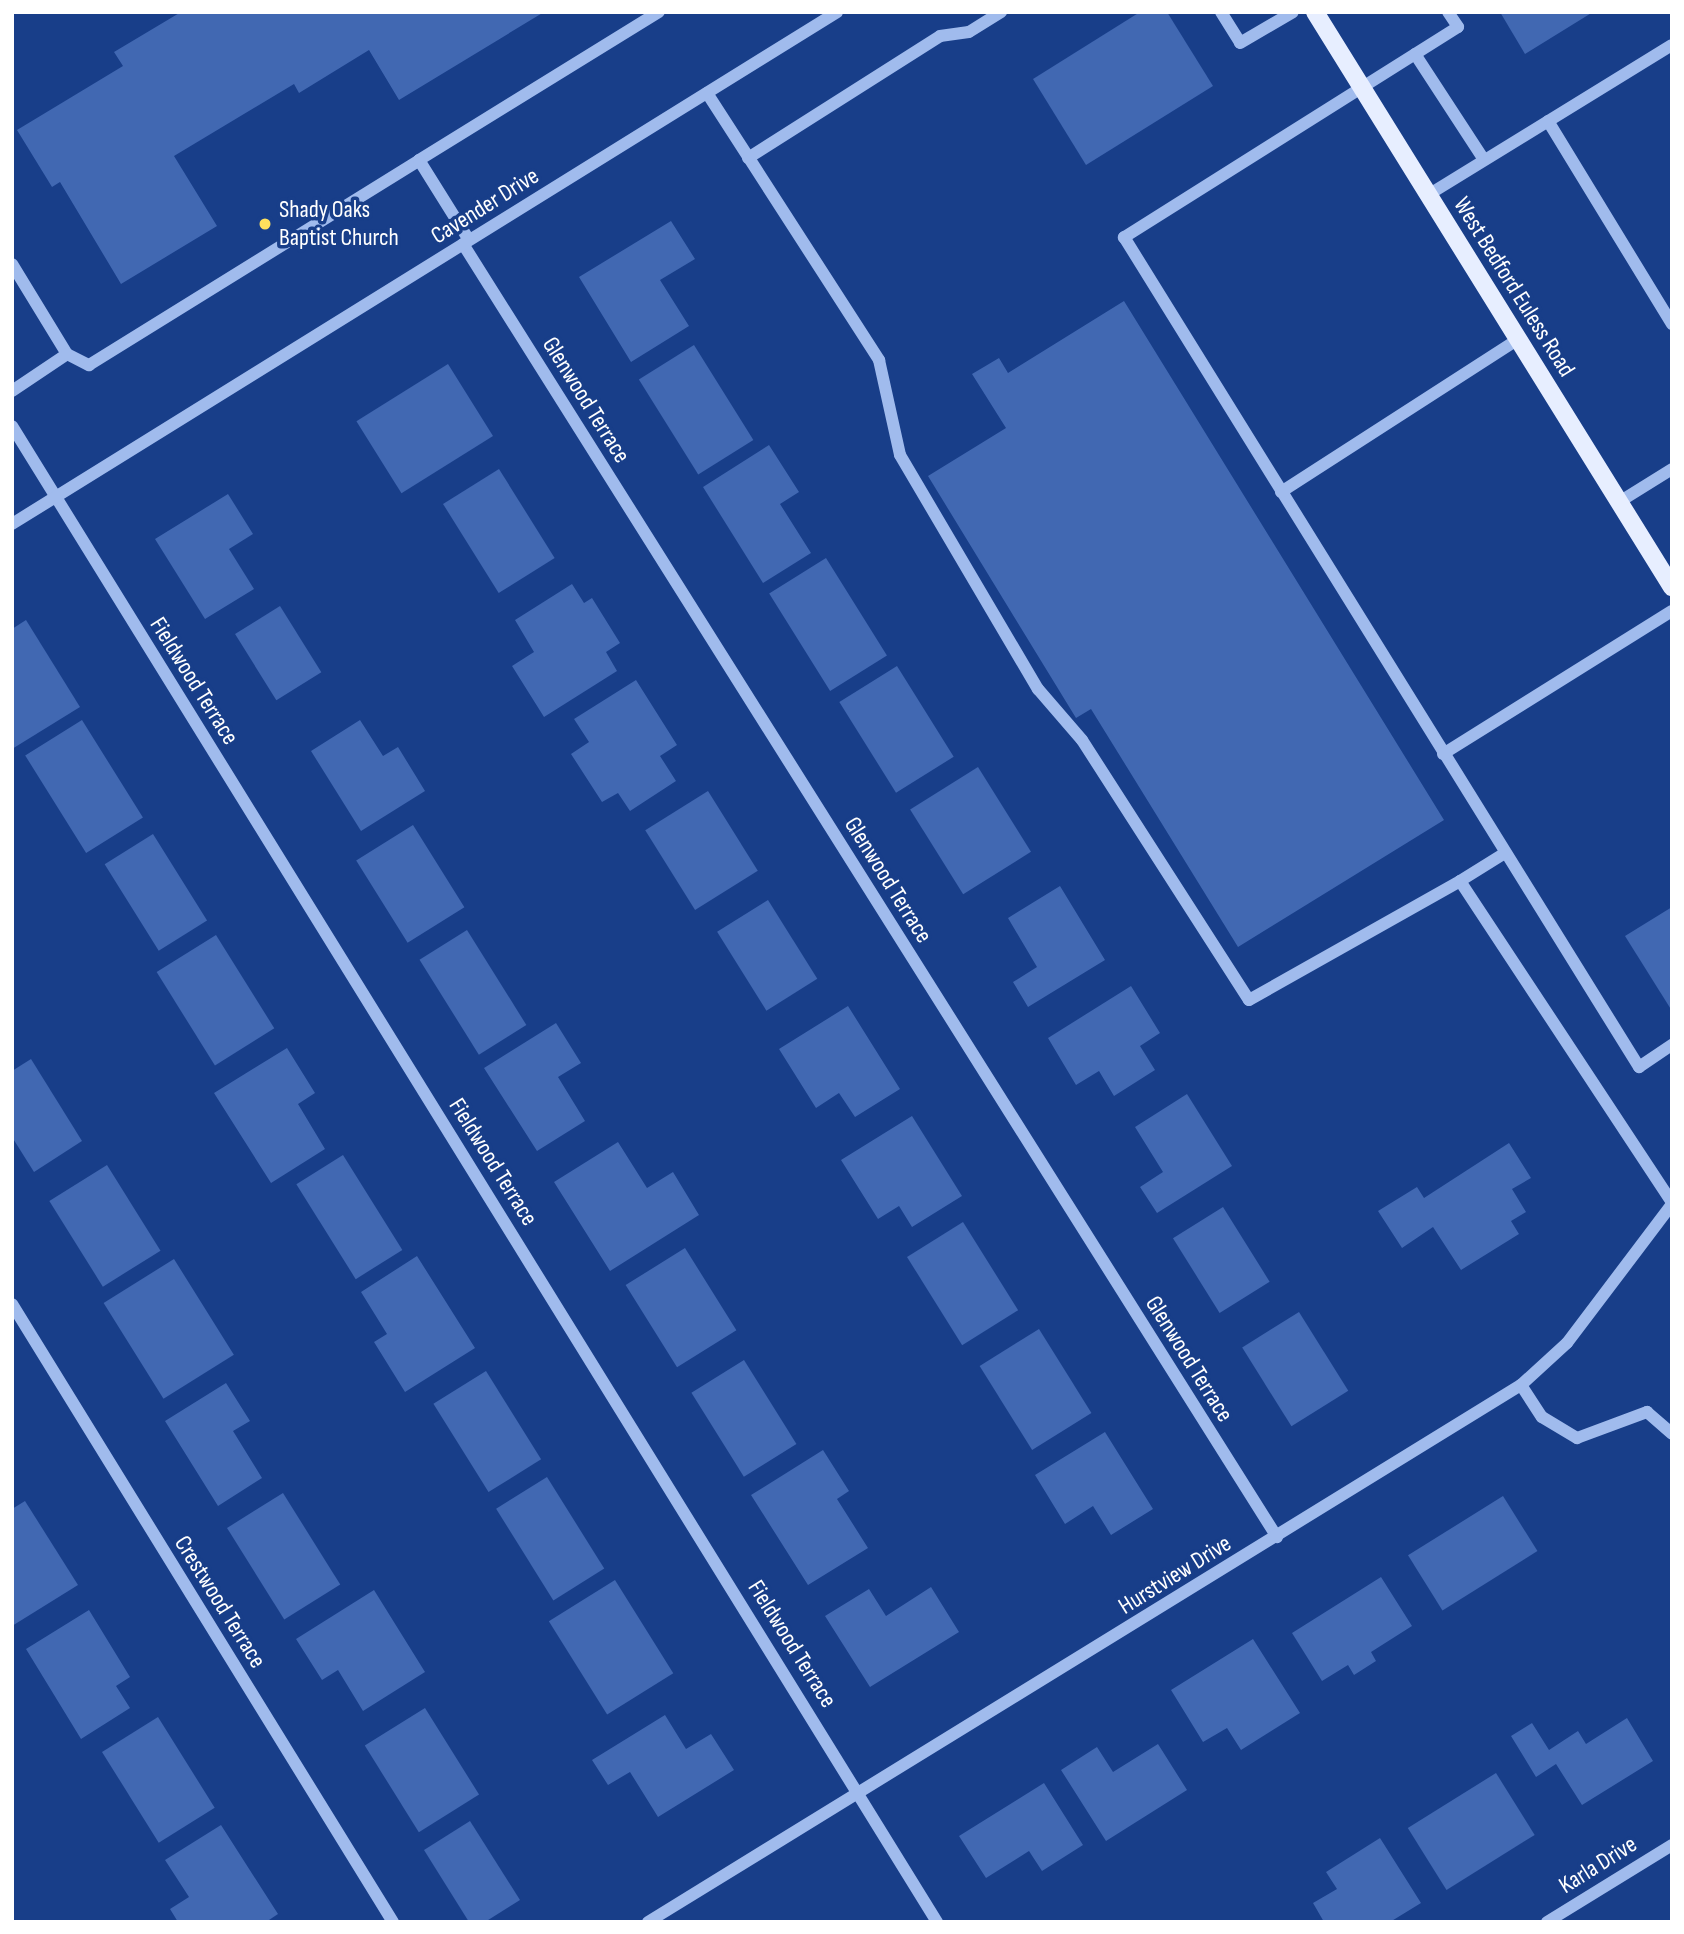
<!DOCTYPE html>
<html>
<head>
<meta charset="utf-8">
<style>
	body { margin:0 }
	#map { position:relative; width:1684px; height:1934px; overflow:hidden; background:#183e89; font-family:"Sofia Sans Condensed",sans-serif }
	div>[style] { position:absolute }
	.building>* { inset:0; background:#4168b2; transform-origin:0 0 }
	.minor>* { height:12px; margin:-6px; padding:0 6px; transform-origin:6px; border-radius:6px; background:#a0bbed }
	.major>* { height:18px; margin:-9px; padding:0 9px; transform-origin:9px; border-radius:9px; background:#e7eeff }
	.dots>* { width:19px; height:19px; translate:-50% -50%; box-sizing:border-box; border:4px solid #183e89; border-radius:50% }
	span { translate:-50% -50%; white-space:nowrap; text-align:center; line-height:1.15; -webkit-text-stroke:7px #183e89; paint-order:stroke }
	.street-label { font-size:24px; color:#fff }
	.poi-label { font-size:24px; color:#fff }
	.left { translate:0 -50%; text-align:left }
	.frame { position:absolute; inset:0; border:14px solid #fff; pointer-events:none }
</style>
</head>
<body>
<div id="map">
	<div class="building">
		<div style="clip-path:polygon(181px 12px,544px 12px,399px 100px,369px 50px,299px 93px,294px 84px,174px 156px,217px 226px,121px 284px,60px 182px,52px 187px,17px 130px,123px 66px,114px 52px)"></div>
		<div style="clip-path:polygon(1140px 12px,1167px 12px,1213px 86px,1086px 165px,1033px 79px)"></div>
		<div style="clip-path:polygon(1500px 12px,1593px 12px,1525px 54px)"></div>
		<div style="clip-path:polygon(671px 221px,695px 259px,660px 280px,689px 326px,631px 362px,579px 277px)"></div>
		<div style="clip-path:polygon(1124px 301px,1444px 820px,1238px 947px,1091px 709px,1076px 718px,928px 476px,1006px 428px,972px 374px,999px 358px,1008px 373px)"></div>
		<div style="left:694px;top:345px;width:112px;height:65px;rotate:58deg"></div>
		<div style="left:448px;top:364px;width:85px;height:108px;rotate:58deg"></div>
		<div style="clip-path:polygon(769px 445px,799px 492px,780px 504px,811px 553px,763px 583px,703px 487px)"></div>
		<div style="left:499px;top:469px;width:105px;height:66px;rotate:58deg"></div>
		<div style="clip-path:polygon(228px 494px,253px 534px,229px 549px,254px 589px,205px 619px,155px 539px)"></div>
		<div style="left:826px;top:558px;width:115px;height:67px;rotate:58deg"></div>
		<div style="clip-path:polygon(572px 584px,584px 603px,592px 598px,620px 643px,606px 652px,617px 671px,544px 717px,512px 666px,534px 652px,515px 620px)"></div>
		<div style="left:280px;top:606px;width:78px;height:53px;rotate:58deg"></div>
		<div style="clip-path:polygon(26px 620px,80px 707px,12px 749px,12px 629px)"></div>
		<div style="left:897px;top:666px;width:107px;height:68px;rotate:58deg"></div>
		<div style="clip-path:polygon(636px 680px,677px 745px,660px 756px,676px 781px,630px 811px,618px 793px,602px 802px,571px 754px,589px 742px,574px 719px)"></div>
		<div style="left:82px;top:720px;width:115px;height:67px;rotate:58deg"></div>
		<div style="clip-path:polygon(360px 720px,383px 756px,398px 747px,425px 791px,361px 831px,311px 751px)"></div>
		<div style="left:978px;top:767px;width:100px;height:80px;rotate:58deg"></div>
		<div style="left:708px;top:791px;width:94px;height:74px;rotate:58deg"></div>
		<div style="left:413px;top:825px;width:97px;height:67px;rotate:58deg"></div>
		<div style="left:153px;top:834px;width:102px;height:57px;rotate:58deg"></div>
		<div style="clip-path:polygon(1060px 886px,1105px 960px,1028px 1007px,1013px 982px,1037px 967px,1008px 918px)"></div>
		<div style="left:768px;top:900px;width:93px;height:60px;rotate:58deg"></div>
		<div style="clip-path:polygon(1672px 907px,1672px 1011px,1625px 936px)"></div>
		<div style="left:467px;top:930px;width:112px;height:56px;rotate:58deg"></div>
		<div style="left:216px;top:935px;width:110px;height:70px;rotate:58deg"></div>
		<div style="clip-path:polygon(1131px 986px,1160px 1033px,1140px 1046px,1155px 1070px,1114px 1096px,1099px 1071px,1076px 1085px,1048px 1038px)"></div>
		<div style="clip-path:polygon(848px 1006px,900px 1089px,855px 1117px,839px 1093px,816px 1108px,779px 1049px)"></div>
		<div style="clip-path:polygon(556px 1023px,581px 1063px,558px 1077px,585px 1121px,537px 1151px,484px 1068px)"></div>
		<div style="clip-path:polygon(287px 1048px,315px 1093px,298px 1104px,325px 1149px,271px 1183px,214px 1093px)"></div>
		<div style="clip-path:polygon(31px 1059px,82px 1141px,34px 1172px,12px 1137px,12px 1071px)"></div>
		<div style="clip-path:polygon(1187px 1094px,1232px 1166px,1157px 1213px,1140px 1187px,1163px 1172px,1135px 1127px)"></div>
		<div style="clip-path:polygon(912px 1116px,962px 1196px,912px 1227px,899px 1206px,878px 1219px,841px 1160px)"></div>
		<div style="clip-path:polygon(618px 1142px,647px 1188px,673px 1172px,699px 1215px,610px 1271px,554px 1182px)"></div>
		<div style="clip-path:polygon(1509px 1143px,1531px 1178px,1512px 1189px,1526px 1212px,1511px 1221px,1519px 1234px,1461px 1270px,1433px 1227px,1402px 1248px,1378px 1211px,1417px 1187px,1424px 1198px)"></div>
		<div style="left:343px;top:1155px;width:112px;height:55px;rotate:58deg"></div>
		<div style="left:107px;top:1165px;width:101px;height:68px;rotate:58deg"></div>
		<div style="left:1223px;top:1207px;width:88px;height:59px;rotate:58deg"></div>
		<div style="left:963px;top:1222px;width:104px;height:66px;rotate:58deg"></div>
		<div style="left:685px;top:1248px;width:97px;height:70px;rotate:58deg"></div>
		<div style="clip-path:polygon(417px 1256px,475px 1348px,405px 1392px,374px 1342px,387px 1334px,361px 1292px)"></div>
		<div style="left:174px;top:1259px;width:113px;height:83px;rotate:58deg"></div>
		<div style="left:1299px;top:1312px;width:93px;height:67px;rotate:58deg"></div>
		<div style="left:1039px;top:1329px;width:99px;height:70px;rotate:58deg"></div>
		<div style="left:744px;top:1360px;width:99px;height:62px;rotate:58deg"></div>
		<div style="left:486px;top:1371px;width:104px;height:62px;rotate:58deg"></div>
		<div style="clip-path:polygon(226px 1383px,250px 1421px,233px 1431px,262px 1478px,218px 1506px,165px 1421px)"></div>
		<div style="clip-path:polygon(1105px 1432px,1153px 1509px,1111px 1535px,1093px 1506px,1065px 1524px,1035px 1475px)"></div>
		<div style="clip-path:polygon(823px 1450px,849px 1491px,837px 1499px,868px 1548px,808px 1585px,751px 1495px)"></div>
		<div style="left:547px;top:1477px;width:108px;height:60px;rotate:58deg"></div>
		<div style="left:283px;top:1493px;width:108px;height:66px;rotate:58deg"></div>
		<div style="left:1503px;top:1496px;width:65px;height:112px;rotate:58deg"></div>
		<div style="clip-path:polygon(25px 1501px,78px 1585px,12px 1626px,12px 1509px)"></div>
		<div style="clip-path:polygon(1381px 1577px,1412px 1626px,1371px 1652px,1376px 1661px,1354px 1675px,1348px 1665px,1322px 1681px,1292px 1633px)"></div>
		<div style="left:615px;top:1580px;width:110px;height:78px;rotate:58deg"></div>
		<div style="clip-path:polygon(931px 1587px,959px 1632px,870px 1687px,825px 1616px,869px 1589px,886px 1616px)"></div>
		<div style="clip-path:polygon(374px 1590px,425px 1672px,363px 1711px,338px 1670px,322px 1680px,296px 1639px)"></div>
		<div style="clip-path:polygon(89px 1610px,130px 1677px,116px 1686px,130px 1708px,81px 1739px,26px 1649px)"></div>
		<div style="clip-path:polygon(1253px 1639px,1300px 1713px,1241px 1750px,1227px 1728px,1203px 1742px,1171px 1690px)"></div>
		<div style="left:425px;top:1708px;width:102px;height:71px;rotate:58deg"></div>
		<div style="clip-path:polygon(665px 1715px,686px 1749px,711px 1734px,734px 1770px,658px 1817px,630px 1772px,608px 1785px,592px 1760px)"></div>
		<div style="left:158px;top:1717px;width:107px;height:66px;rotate:58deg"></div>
		<div style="clip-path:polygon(1627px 1718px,1653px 1761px,1582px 1805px,1556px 1764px,1536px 1777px,1511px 1736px,1532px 1723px,1549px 1750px,1578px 1731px,1586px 1744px)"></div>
		<div style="clip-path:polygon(1158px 1744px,1187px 1790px,1106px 1841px,1061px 1770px,1097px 1747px,1113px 1772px)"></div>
		<div style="left:1496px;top:1773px;width:73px;height:104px;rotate:58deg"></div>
		<div style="clip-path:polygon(1044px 1783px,1083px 1845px,1042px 1871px,1029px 1851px,986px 1878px,959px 1836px)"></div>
		<div style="clip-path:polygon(470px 1821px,520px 1900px,485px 1922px,469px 1922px,424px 1850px)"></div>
		<div style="clip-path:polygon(221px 1825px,278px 1914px,266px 1922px,178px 1922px,170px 1909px,189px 1897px,165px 1860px)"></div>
		<div style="clip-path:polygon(1380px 1838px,1421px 1903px,1390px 1922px,1324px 1922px,1313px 1903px,1337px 1889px,1326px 1872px)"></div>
	</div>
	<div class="minor">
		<div style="left:1221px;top:12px;width:36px;rotate:58deg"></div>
		<div style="left:1240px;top:43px;width:61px;rotate:-30.3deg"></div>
		<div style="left:1448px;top:12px;width:18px;rotate:56deg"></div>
		<div style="left:1458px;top:27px;width:395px;rotate:147.8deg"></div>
		<div style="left:1124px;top:237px;width:977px;rotate:58.18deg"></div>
		<div style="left:1639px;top:1067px;width:40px;rotate:-34deg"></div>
		<div style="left:1415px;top:54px;width:126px;rotate:56.9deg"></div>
		<div style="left:707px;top:93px;width:318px;rotate:57.2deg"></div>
		<div style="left:879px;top:360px;width:97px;rotate:77.5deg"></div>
		<div style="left:900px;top:455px;width:272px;rotate:59.5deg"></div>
		<div style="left:1038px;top:689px;width:67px;rotate:49.2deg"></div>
		<div style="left:1082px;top:740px;width:309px;rotate:57.3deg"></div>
		<div style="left:1249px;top:1000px;width:242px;rotate:-29.4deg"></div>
		<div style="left:1548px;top:121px;width:238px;rotate:58.6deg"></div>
		<div style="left:748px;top:158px;width:227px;rotate:-32.4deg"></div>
		<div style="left:940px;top:36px;width:29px;rotate:-8deg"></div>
		<div style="left:969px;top:32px;width:38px;rotate:-32deg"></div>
		<div style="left:419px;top:160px;width:282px;rotate:-31.7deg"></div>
		<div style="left:1428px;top:195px;width:286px;rotate:-31.6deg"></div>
		<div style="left:463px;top:244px;width:1528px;rotate:57.81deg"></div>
		<div style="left:12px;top:264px;width:105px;rotate:58.6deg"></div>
		<div style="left:12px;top:391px;width:66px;rotate:-33.9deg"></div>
		<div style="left:67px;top:354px;width:25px;rotate:27deg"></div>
		<div style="left:89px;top:365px;width:388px;rotate:-31.8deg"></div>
		<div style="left:419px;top:160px;width:94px;rotate:58deg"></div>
		<div style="left:12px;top:426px;width:1759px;rotate:58.27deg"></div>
		<div style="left:1281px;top:492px;width:282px;rotate:-32.8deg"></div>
		<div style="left:1619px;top:502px;width:62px;rotate:-31.9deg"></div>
		<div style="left:12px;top:524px;width:971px;rotate:-31.82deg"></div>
		<div style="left:1443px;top:754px;width:270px;rotate:-32deg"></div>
		<div style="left:1505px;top:853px;width:53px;rotate:148.1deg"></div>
		<div style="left:1460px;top:881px;width:386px;rotate:56.6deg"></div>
		<div style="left:12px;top:1304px;width:726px;rotate:58.35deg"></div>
		<div style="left:1521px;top:1385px;width:38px;rotate:57deg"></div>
		<div style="left:1542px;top:1417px;width:41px;rotate:31deg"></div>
		<div style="left:1577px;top:1438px;width:75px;rotate:-20.4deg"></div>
		<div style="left:1647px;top:1412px;width:33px;rotate:41deg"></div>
		<div style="left:648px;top:1922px;width:1025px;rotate:-31.6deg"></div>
		<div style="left:1521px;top:1385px;width:62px;rotate:-42.4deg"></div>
		<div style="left:1567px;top:1343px;width:174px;rotate:-52.9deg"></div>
		<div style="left:1547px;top:1922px;width:147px;rotate:-31.6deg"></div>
	</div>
	<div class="major">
		<div style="left:1315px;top:12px;width:677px;rotate:58.17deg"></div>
	</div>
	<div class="dots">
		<div style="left:265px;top:224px;background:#ffe15d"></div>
	</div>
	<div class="street-label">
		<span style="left:485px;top:206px;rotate:-32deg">Cavender Drive</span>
		<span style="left:1514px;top:287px;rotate:58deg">West Bedford Euless Road</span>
		<span style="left:586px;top:400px;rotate:58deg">Glenwood Terrace</span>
		<span style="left:194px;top:681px;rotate:58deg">Fieldwood Terrace</span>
		<span style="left:888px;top:880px;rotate:58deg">Glenwood Terrace</span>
		<span style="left:493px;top:1162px;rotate:58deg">Fieldwood Terrace</span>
		<span style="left:1189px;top:1359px;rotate:58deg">Glenwood Terrace</span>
		<span style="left:1175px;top:1575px;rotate:-32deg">Hurstview Drive</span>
		<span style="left:220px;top:1602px;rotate:58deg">Crestwood Terrace</span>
		<span style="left:792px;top:1644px;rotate:58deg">Fieldwood Terrace</span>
		<span style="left:1598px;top:1865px;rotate:-32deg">Karla Drive</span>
	</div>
	<div class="poi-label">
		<span class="left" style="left:279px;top:224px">Shady Oaks<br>Baptist Church</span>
	</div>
	<div class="frame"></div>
</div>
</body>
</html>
